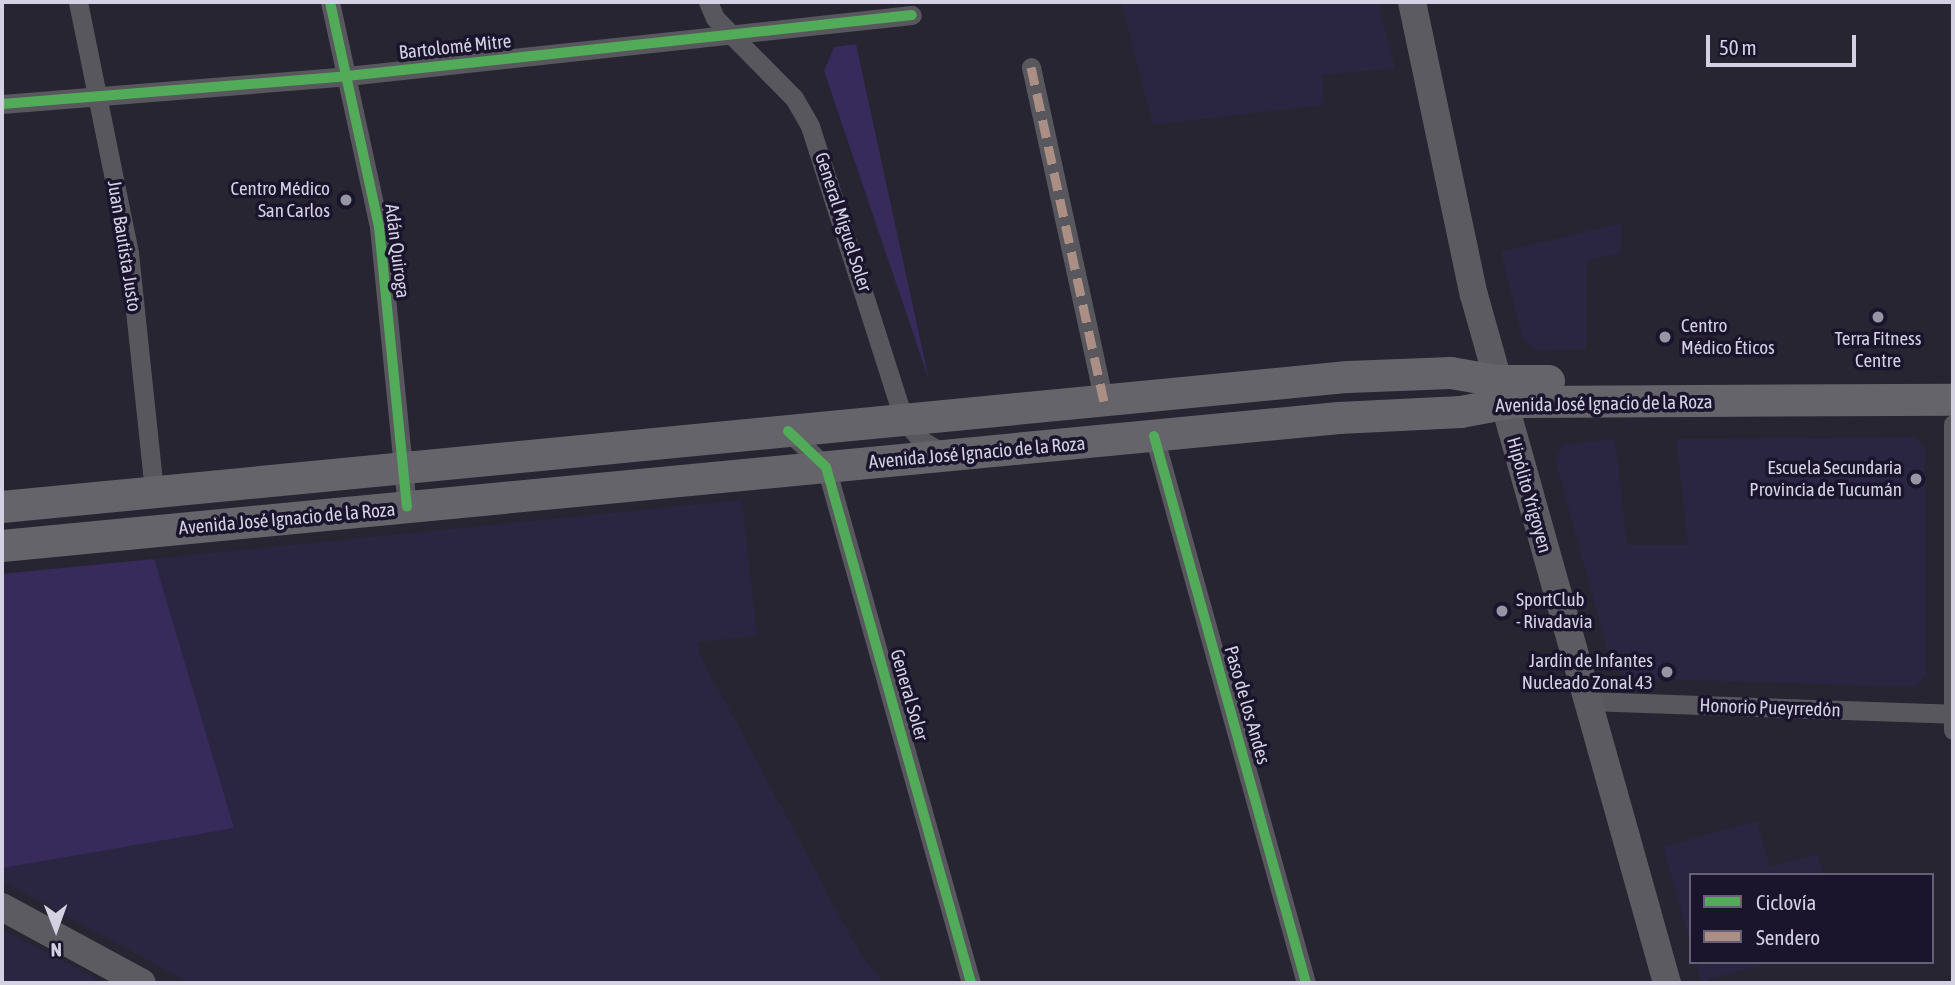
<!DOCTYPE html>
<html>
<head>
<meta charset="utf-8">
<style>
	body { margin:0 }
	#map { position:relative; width:1955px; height:985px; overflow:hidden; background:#262531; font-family:"Asap Condensed",sans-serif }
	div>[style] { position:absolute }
	.built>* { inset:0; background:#2a2642 }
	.green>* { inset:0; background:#362b5a }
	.street>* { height:19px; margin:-9.5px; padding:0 9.5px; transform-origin:9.5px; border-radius:9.5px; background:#58575e }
	.secondary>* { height:28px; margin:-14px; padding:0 14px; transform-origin:14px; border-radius:14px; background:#5c5b62 }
	.primary>* { height:32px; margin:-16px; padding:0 16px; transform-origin:16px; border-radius:16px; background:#65646b }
	.quiet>* { height:9px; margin-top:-4.5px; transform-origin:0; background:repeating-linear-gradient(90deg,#ac8f84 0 18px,transparent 0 27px) }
	.cycleway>* { height:10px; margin:-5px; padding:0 5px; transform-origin:5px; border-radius:5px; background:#51ab58 }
	.dots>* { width:19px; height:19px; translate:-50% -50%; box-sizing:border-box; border:4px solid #1a152d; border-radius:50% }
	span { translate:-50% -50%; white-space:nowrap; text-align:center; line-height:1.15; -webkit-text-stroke:7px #1a152d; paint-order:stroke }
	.street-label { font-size:19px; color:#d3d1e2 }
	.poi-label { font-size:19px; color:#d3d1e2 }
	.right { translate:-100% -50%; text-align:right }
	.left { translate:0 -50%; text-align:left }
	.frame { position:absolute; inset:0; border:4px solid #d3d1e2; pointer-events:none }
	.legend { position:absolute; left:1689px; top:873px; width:245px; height:91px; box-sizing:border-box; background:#1a152d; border:2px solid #646075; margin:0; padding:9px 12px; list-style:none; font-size:21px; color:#d3d1e2 }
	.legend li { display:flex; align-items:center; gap:14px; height:35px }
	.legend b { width:35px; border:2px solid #646075 }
	.north { position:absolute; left:21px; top:894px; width:70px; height:70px; -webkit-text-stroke:5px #1a152d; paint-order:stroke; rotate:179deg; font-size:19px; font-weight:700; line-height:28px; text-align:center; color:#d3d1e2 }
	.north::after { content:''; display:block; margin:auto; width:24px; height:32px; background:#d3d1e2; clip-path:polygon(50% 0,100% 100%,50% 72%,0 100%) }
	.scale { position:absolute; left:1706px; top:35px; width:150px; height:32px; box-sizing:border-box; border:4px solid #d3d1e2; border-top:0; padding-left:9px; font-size:21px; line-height:24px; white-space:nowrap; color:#d3d1e2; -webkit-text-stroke:5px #1a152d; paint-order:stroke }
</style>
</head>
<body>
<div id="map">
	<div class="built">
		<div style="clip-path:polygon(1121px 2px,1378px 2px,1395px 68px,1322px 75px,1324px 105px,1153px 125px)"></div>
		<div style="clip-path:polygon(1621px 223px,1621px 253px,1586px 261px,1586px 349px,1536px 350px,1522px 338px,1501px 252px)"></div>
		<div style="clip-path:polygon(1915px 437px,1925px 449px,1926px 640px,1926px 675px,1915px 687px,1627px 678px,1612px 667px,1555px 459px,1564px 445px,1615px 439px,1627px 545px,1688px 545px,1676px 439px)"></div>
		<div style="clip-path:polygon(742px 500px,757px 636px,698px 642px,699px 653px,862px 957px,885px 983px,190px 983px,2px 881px,2px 574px)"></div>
		<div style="clip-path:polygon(1757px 821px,1770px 867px,1818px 854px,1823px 875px,1691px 875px,1691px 945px,1663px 847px)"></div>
		<div style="clip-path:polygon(2px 929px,105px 983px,2px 983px)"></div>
		<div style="clip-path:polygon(1696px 962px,1772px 962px,1701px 982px)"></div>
	</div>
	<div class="green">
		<div style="clip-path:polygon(856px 44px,929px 380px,824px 71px,834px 47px)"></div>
		<div style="clip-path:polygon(154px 559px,234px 828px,2px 868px,2px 574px)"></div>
	</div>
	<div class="street">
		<div style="left:78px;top:2px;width:256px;rotate:78.5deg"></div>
		<div style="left:129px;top:253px;width:240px;rotate:84deg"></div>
		<div style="left:330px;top:2px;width:230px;rotate:77.7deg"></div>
		<div style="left:379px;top:227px;width:281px;rotate:84.3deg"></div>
		<div style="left:708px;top:2px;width:17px;rotate:66deg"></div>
		<div style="left:715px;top:18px;width:112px;rotate:45.4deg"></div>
		<div style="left:794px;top:98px;width:32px;rotate:60deg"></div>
		<div style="left:810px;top:126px;width:309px;rotate:72.3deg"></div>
		<div style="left:904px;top:420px;width:26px;rotate:50deg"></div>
		<div style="left:921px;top:440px;width:29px;rotate:31deg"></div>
		<div style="left:1031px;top:67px;width:342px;rotate:77.7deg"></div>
		<div style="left:2px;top:104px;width:346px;rotate:-4.6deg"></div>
		<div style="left:347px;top:76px;width:568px;rotate:-6.16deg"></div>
		<div style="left:1953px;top:424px;width:306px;rotate:90deg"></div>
		<div style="left:788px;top:431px;width:52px;rotate:43.5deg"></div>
		<div style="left:826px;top:467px;width:536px;rotate:74.3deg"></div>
		<div style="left:1154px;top:436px;width:568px;rotate:74.47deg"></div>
		<div style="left:1587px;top:701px;width:366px;rotate:2deg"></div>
	</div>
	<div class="secondary">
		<div style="left:1412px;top:2px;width:299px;rotate:78.1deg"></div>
		<div style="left:1474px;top:295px;width:715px;rotate:74.33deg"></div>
		<div style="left:2px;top:907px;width:159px;rotate:28.5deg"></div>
	</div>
	<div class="primary">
		<div style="left:2px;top:507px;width:1352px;rotate:-5.52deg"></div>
		<div style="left:1348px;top:377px;width:103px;rotate:-2.2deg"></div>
		<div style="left:1451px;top:373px;width:47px;rotate:9.9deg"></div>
		<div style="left:1497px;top:381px;width:52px"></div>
		<div style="left:2px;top:546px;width:1343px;rotate:-5.47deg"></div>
		<div style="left:1339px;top:418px;width:122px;rotate:-2.8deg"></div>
		<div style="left:1461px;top:412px;width:54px;rotate:-10.7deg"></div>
		<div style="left:1514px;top:402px;width:439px;rotate:-0.3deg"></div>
	</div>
	<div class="quiet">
		<div style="left:1031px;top:67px;width:342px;rotate:77.7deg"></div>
	</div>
	<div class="cycleway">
		<div style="left:330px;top:2px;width:230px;rotate:77.7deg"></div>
		<div style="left:379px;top:227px;width:281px;rotate:84.3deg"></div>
		<div style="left:2px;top:104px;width:346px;rotate:-4.6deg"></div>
		<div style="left:347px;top:76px;width:568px;rotate:-6.16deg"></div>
		<div style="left:788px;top:431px;width:52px;rotate:43.5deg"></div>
		<div style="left:826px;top:467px;width:536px;rotate:74.3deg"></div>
		<div style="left:1154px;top:436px;width:568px;rotate:74.47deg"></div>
	</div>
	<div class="dots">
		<div style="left:346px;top:200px;background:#9695a4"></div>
		<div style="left:1878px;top:317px;background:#9695a4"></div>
		<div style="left:1665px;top:337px;background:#9695a4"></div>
		<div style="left:1916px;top:479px;background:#9695a4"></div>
		<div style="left:1502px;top:611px;background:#9695a4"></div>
		<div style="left:1667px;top:672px;background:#9695a4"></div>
	</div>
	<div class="street-label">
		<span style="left:455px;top:47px;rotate:-6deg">Bartolomé Mitre</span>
		<span style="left:843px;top:222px;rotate:72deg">General Miguel Soler</span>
		<span style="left:124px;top:246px;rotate:81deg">Juan Bautista Justo</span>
		<span style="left:397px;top:251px;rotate:83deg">Adán Quiroga</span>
		<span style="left:1604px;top:404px;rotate:-1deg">Avenida José Ignacio de la Roza</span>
		<span style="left:977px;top:453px;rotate:-5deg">Avenida José Ignacio de la Roza</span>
		<span style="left:1529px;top:495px;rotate:74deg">Hipólito Yrigoyen</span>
		<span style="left:287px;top:519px;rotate:-5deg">Avenida José Ignacio de la Roza</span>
		<span style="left:909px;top:695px;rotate:74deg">General Soler</span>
		<span style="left:1247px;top:705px;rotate:74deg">Paso de los Andes</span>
		<span style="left:1770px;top:708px;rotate:2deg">Honorio Pueyrredón</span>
	</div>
	<div class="poi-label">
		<span class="right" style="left:330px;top:200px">Centro Médico<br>San Carlos</span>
		<span class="left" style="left:1681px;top:337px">Centro<br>Médico Éticos</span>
		<span style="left:1878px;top:350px">Terra Fitness<br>Centre</span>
		<span class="right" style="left:1902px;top:479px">Escuela Secundaria<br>Provincia de Tucumán</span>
		<span class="left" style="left:1516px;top:611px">SportClub<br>- Rivadavia</span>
		<span class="right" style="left:1653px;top:672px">Jardín de Infantes<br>Nucleado Zonal 43</span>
	</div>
	<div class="frame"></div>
	<ul class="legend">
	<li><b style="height:9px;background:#51ab58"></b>Ciclovía</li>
	<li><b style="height:9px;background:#ac8f84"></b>Sendero</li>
	</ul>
	<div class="north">N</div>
	<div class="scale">50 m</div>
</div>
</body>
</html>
